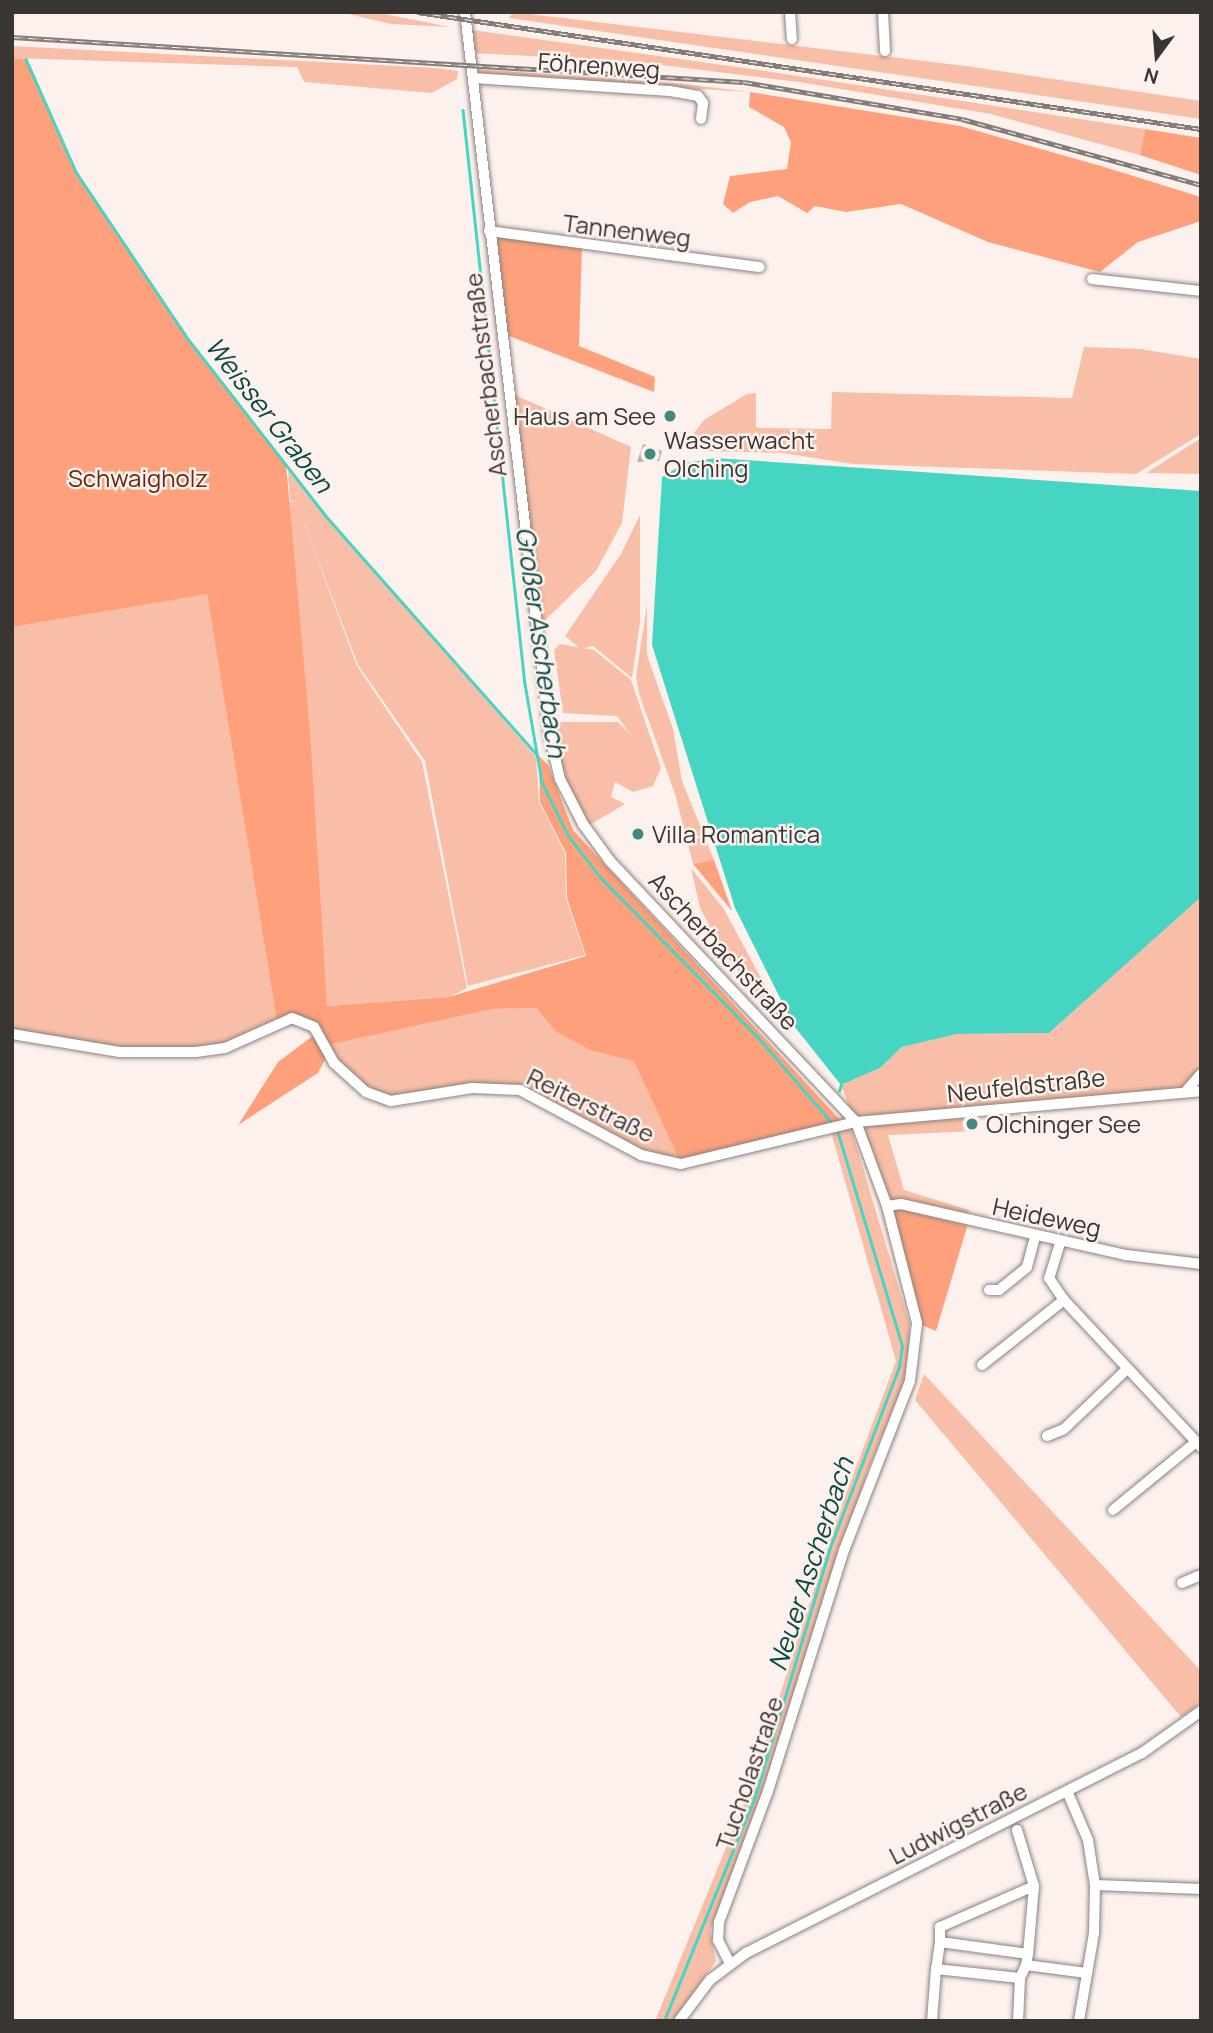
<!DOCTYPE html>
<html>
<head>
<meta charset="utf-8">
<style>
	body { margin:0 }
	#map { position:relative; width:1213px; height:2033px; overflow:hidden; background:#fcf1ed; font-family:Manrope,sans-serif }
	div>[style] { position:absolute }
	.green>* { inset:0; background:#f9bea7 }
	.forest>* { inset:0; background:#fea07b }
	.water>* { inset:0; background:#46d5c3 }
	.stream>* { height:2.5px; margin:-1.25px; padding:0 1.25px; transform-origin:1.25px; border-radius:1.25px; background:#46d5c3 }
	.building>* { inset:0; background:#bdb2ae }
	.roads { filter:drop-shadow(0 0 2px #8b817e) drop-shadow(0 0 2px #8b817e) }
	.minor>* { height:10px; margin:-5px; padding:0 5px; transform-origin:5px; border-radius:5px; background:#fff }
	.rail>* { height:5px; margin-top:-2.5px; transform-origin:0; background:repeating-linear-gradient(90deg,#fcf1ed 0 8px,#837c79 0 16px); box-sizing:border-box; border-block:2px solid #837c79 }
	.dots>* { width:19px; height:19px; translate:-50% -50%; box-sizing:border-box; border:4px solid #fcf1ed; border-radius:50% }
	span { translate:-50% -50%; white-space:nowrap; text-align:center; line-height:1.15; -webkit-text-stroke:5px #fcf1ed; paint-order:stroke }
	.street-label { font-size:24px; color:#393533 }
	.poi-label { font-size:24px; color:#393533 }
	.right { translate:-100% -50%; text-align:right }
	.left { translate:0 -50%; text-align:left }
	.park-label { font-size:24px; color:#642a10 }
	.water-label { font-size:26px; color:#094941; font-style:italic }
	.frame { position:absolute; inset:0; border:14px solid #393533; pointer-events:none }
	.north { position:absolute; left:1122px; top:21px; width:70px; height:70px; -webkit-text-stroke:5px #fcf1ed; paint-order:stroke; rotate:196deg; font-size:19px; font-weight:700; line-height:28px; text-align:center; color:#393533 }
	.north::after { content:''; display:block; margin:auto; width:24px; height:32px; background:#393533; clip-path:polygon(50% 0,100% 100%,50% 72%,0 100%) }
</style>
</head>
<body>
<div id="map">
	<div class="green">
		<div style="clip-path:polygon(340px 12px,374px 12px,450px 27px,391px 24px)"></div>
		<div style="clip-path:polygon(513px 12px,966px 66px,1201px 101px,1201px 119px,509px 18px)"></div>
		<div style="clip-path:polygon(472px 30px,752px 69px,1145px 129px,1140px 155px,991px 114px,799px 82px,638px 62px,474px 53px)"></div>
		<div style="clip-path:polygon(12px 46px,436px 68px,458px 71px,457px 79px,432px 93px,304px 82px,297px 67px,12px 58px)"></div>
		<div style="clip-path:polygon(477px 69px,684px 84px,750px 92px,481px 76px)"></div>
		<div style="clip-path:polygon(1084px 347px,1141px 349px,1201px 359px,1201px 434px,1136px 474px,853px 464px,783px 453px,704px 451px,691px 437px,704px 420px,747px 394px,756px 393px,756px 427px,761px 428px,831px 429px,832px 392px,1072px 398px)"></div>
		<div style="clip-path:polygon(513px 394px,631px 447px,622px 523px,596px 571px,540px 625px)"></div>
		<div style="clip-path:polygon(1201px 439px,1201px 474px,1146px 473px,1198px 440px)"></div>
		<div style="clip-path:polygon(288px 470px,536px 757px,539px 802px,565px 853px,566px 898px,585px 955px,468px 986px,425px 761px,358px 665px,298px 507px,357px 666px,422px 762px,467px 988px,449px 997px,327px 1006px,289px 501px,296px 502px,290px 500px)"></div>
		<div style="clip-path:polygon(640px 515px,640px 622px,632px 678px,593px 646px,581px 649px,565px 636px,621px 554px)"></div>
		<div style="clip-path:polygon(207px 593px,277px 1022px,225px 1048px,120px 1052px,12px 1034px,12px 627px)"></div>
		<div style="clip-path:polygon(647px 605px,647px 655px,673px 729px,682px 781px,714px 860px,693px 864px,675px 794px,639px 694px,636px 676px)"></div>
		<div style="clip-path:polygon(560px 644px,594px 650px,631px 680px,661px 768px,653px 786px,633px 792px,615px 782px,611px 797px,625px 804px,591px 824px,583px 824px,560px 779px,548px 722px,618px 722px,630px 734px,617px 716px,563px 713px,554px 650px)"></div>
		<div style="clip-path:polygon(691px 868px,724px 909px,791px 1034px,725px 955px,700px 908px)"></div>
		<div style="clip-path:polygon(1201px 897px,1201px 1074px,1187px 1090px,981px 1111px,976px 1131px,888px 1135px,904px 1190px,969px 1210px,968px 1221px,967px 1227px,888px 1210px,841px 1085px,880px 1068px,902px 1047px,957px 1034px,1049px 1033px)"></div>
		<div style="clip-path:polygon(536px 1008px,556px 1032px,590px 1050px,634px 1060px,681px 1164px,664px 1163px,520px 1090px,390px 1098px,370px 1093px,329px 1053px,333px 1044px,492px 1009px)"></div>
		<div style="clip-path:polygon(851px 1128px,909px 1322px,910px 1368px,868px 1470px,753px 1824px,710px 1930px,716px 1961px,673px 2021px,655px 2021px,748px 1794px,837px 1518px,896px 1361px,831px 1132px)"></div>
		<div style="clip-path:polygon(924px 1374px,1201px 1671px,1201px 1703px,1181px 1717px,915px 1400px)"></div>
	</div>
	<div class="forest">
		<div style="clip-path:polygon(12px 58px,26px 59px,76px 172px,189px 340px,286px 464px,310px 731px,327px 1006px,449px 997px,586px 956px,567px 898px,566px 853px,540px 802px,539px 756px,548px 765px,573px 830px,841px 1121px,681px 1164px,634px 1061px,590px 1050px,556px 1032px,536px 1008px,492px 1009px,333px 1044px,318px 1073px,238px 1125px,278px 1062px,318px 1032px,306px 1021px,277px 1022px,207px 594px,12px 627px)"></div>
		<div style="clip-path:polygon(750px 92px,960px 126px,1101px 166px,1201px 197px,1201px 221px,1138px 242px,1100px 272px,988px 242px,901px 204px,846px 212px,815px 206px,807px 213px,778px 196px,750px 202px,733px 213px,723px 204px,730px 176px,787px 169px,791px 142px,784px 127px,749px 107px)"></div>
		<div style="clip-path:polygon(1145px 129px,1201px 138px,1201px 175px,1140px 155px)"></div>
		<div style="clip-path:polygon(495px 234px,582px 246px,579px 346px,655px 377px,654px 392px,507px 335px)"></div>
		<div style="clip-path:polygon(714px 860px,732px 911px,693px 864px)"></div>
		<div style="clip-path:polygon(901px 1209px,967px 1227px,936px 1331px,917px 1323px,888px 1210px)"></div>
	</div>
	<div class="water">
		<div style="clip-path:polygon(716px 458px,1201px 491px,1201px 897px,1049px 1033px,957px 1034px,902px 1047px,880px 1068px,841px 1085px,794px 1026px,735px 908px,652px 645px,662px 477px,685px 463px)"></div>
	</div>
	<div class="stream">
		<div style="left:26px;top:59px;width:124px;rotate:66.1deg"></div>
		<div style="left:76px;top:172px;width:202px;rotate:56.1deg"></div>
		<div style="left:189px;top:340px;width:222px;rotate:52.1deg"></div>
		<div style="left:325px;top:515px;width:320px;rotate:48.5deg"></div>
		<div style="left:463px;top:110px;width:577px;rotate:83.84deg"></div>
		<div style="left:525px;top:684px;width:99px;rotate:80.2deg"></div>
		<div style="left:542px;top:782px;width:59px;rotate:63.9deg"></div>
		<div style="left:568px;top:835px;width:54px;rotate:52.5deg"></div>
		<div style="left:601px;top:878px;width:221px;rotate:45.4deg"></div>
		<div style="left:756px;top:1035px;width:119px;rotate:49.1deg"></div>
		<div style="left:839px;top:1091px;width:6px;rotate:-72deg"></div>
		<div style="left:664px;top:2021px;width:243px;rotate:-68deg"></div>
		<div style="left:755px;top:1796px;width:262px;rotate:-73.2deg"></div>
		<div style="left:831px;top:1545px;width:191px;rotate:-69.1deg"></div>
		<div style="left:899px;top:1367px;width:21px;rotate:-82deg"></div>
		<div style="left:902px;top:1346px;width:225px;rotate:-106.8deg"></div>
	</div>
	<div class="building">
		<div style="clip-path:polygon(643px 444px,662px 451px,659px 461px,637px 462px)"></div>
	</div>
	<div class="roads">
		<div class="minor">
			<div style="left:465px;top:12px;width:730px;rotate:83.31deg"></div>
			<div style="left:550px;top:737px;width:43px;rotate:76.6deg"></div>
			<div style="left:560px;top:779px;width:51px;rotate:62.9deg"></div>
			<div style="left:583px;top:824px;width:46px;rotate:53.9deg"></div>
			<div style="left:610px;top:861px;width:359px;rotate:46.7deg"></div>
			<div style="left:856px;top:1122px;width:90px;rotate:69.7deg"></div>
			<div style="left:887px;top:1206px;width:121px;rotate:75.6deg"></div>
			<div style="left:917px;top:1323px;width:58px;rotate:96.9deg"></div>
			<div style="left:910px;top:1381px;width:181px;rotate:111.3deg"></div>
			<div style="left:844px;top:1550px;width:253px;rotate:107.5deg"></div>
			<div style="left:768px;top:1791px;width:140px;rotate:110.5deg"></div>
			<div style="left:719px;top:1922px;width:18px;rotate:93deg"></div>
			<div style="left:718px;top:1940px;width:27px;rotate:63deg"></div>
			<div style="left:790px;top:12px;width:27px;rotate:86deg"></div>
			<div style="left:883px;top:12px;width:39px;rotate:87deg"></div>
			<div style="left:473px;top:78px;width:197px;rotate:3.8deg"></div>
			<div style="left:670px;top:91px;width:28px;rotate:10deg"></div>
			<div style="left:698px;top:96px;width:9px;rotate:54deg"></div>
			<div style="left:703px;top:103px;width:16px;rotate:97deg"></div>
			<div style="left:489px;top:231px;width:273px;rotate:7.6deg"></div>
			<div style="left:1092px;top:279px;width:110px;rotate:6.3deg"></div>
			<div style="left:12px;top:1034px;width:109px;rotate:9.5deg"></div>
			<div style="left:120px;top:1052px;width:76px"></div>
			<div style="left:196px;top:1052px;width:29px;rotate:-8deg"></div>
			<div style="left:225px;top:1048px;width:73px;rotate:-24.1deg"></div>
			<div style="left:292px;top:1018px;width:24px;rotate:22deg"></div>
			<div style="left:314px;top:1027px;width:41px;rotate:60.9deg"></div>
			<div style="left:334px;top:1063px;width:43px;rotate:42.2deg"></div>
			<div style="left:366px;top:1092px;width:27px;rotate:20deg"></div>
			<div style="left:391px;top:1101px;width:82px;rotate:-9.1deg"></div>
			<div style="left:472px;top:1088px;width:48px;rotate:2.4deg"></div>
			<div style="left:520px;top:1090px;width:137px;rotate:28.2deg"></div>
			<div style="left:641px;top:1155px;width:41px;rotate:12.7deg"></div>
			<div style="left:681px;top:1164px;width:180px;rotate:-13.5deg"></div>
			<div style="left:856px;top:1122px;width:346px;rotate:-5.1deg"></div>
			<div style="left:1187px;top:1090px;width:21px;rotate:-49deg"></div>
			<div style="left:887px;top:1206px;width:14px;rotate:-8deg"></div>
			<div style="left:901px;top:1204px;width:231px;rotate:12.8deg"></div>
			<div style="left:1126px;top:1255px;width:76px;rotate:6.8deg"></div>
			<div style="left:1060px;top:1243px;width:37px;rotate:107deg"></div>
			<div style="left:1049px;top:1278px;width:27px;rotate:56deg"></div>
			<div style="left:1064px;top:1300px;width:201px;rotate:47deg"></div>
			<div style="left:989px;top:1290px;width:10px"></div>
			<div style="left:999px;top:1290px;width:36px;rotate:-39deg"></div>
			<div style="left:1027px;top:1267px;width:31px;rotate:-75deg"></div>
			<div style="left:982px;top:1365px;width:105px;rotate:-38.4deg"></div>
			<div style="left:1047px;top:1436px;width:18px;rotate:-22deg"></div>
			<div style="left:1064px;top:1429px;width:88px;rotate:-43.6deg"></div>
			<div style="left:1113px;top:1510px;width:107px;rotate:-39.3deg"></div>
			<div style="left:1182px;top:1583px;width:21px;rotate:-23deg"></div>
			<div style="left:1067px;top:1791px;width:53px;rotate:66.8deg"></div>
			<div style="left:1088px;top:1840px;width:46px;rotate:81.2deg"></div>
			<div style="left:1095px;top:1885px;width:48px;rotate:91.2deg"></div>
			<div style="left:1094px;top:1933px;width:89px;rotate:99.7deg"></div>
			<div style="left:1017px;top:1830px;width:59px;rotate:73.1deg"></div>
			<div style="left:1034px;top:1886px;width:68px;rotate:95deg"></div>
			<div style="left:1095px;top:1885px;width:106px;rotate:2.2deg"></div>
			<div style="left:1034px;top:1886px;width:103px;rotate:156.4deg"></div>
			<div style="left:940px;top:1927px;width:15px;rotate:90deg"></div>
			<div style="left:940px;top:1942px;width:89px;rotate:7.8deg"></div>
			<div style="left:1028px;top:1954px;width:11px;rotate:100deg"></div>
			<div style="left:1026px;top:1965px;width:61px;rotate:7.6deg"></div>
			<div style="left:940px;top:1942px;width:27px;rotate:98deg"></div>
			<div style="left:936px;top:1969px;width:84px;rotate:6.1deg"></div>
			<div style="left:1020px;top:1978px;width:14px;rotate:-65deg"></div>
			<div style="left:679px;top:2021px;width:51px;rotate:-52.9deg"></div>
			<div style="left:710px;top:1980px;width:45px;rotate:-36.9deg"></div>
			<div style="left:746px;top:1953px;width:444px;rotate:-26.8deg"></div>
			<div style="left:1142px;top:1753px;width:72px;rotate:-35.4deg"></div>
			<div style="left:932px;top:2021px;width:52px;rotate:-85.6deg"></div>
			<div style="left:1018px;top:2021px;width:43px;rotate:-87.3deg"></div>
		</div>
	</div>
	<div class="rail">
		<div style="left:417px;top:12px;width:793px;rotate:8.49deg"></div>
		<div style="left:12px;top:37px;width:733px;rotate:3.52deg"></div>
		<div style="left:744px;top:82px;width:221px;rotate:9.6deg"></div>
		<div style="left:962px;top:119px;width:248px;rotate:15.4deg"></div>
	</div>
	<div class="dots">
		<div style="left:670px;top:416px;background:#43887e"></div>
		<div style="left:650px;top:454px;background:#43887e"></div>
		<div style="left:638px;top:834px;background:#43887e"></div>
		<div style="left:972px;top:1124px;background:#43887e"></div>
	</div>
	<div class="street-label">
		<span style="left:599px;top:65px;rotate:4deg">Föhrenweg</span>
		<span style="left:627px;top:230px;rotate:7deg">Tannenweg</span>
		<span style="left:485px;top:375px;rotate:-97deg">Ascherbachstraße</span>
		<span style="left:724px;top:951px;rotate:47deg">Ascherbachstraße</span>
		<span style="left:1026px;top:1085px;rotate:-6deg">Neufeldstraße</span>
		<span style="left:591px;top:1105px;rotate:26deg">Reiterstraße</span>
		<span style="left:1047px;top:1217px;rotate:12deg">Heideweg</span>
		<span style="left:749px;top:1773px;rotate:-71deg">Tucholastraße</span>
		<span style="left:958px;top:1823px;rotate:-27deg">Ludwigstraße</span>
	</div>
	<div class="poi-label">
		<span class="right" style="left:656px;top:416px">Haus am See</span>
		<span class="left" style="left:664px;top:454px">Wasserwacht<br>Olching</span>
		<span class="left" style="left:652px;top:834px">Villa Romantica</span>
		<span class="left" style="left:986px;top:1124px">Olchinger See</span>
	</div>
	<div class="park-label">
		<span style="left:138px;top:478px">Schwaigholz</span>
	</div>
	<div class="water-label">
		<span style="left:269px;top:415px;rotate:52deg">Weisser Graben</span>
		<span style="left:541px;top:642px;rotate:82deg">Großer Ascherbach</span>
		<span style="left:811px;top:1564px;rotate:-72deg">Neuer Ascherbach</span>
	</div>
	<div class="frame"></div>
	<div class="north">N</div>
</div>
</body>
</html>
